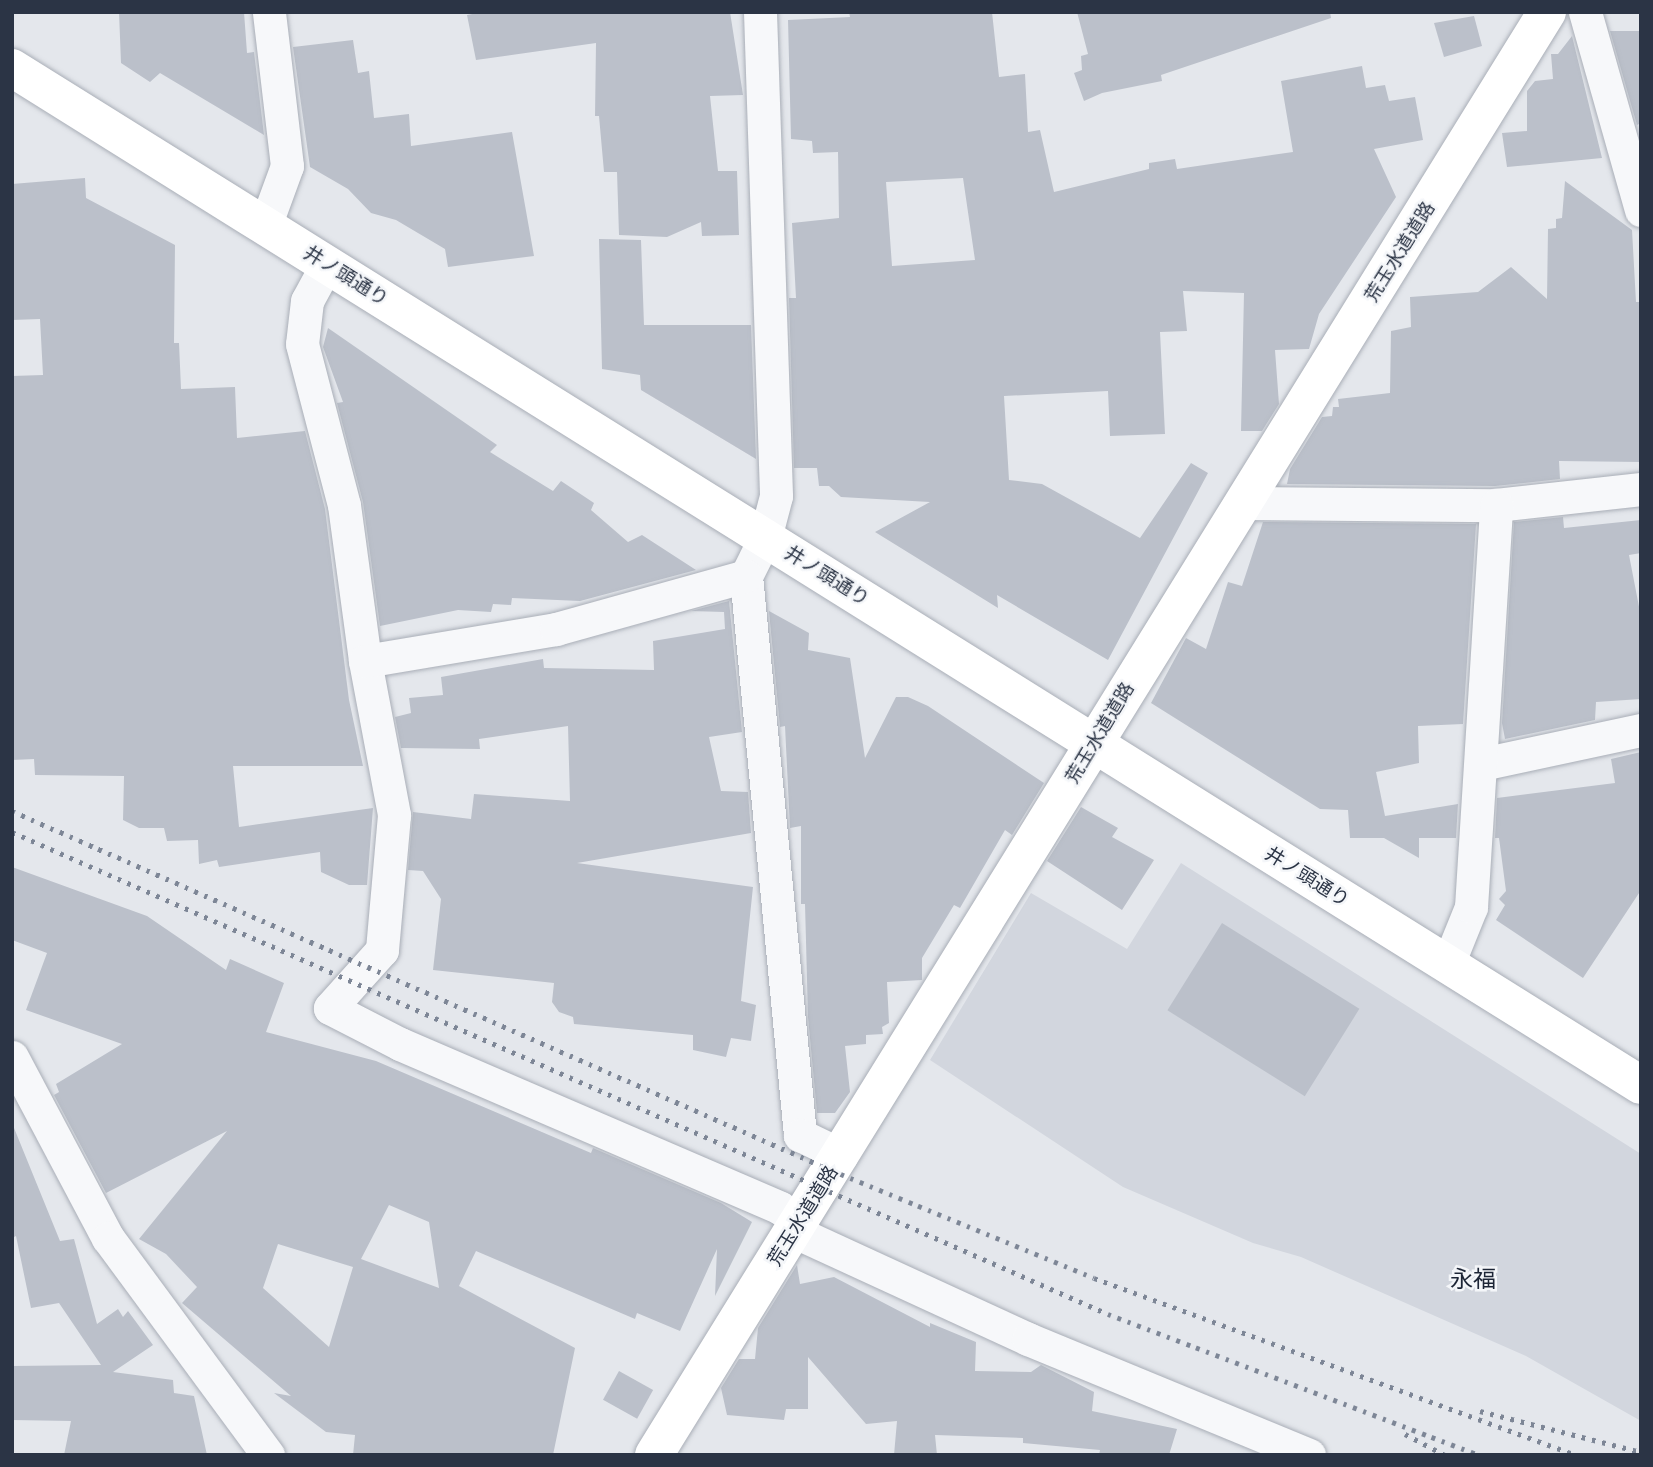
<!DOCTYPE html>
<html>
<head>
<meta charset="utf-8">
<style>
	body { margin:0 }
	#map { position:relative; width:1653px; height:1467px; overflow:hidden; background:#e4e7ec; font-family:"Public Sans","Noto Sans JP",sans-serif }
	div>[style] { position:absolute }
	.built>* { inset:0; background:#d2d6de }
	.building>* { inset:0; background:#bbc0ca; transform-origin:0 0 }
	.roads { filter:drop-shadow(0 0 2px #a9aeb7) drop-shadow(0 0 2px #a9aeb7) }
	.minor>* { height:33px; margin:-16.5px; padding:0 16.5px; transform-origin:16.5px; border-radius:16.5px; background:#f7f8fa }
	.secondary>* { height:38px; margin:-19px; padding:0 19px; transform-origin:19px; border-radius:19px; background:#fff }
	.rail>* { height:5px; margin-top:-2.5px; transform-origin:0; background:repeating-linear-gradient(90deg,#7d8696 0 3.5px,transparent 0 10.5px) }
	span { translate:-50% -50%; white-space:nowrap; text-align:center; line-height:1.15; -webkit-text-stroke:5px #f4f6f9; paint-order:stroke }
	.street-label { font-size:19px; color:#2b3445 }
	.quarter-label { font-size:23px; color:#1d2536 }
	.frame { position:absolute; inset:0; border:14px solid #2b3445; pointer-events:none }
</style>
</head>
<body>
<div id="map">
	<div class="built">
		<div style="clip-path:polygon(1181px 863px,1641px 1154px,1641px 1421px,1526px 1356px,1301px 1257px,1253px 1243px,1123px 1187px,930px 1060px,1031px 893px,1127px 949px)"></div>
	</div>
	<div class="building">
		<div style="clip-path:polygon(119px 12px,244px 12px,247px 53px,254px 52px,264px 135px,160px 73px,150px 82px,121px 63px)"></div>
		<div style="clip-path:polygon(483px 12px,730px 12px,743px 95px,710px 96px,718px 171px,737px 171px,739px 235px,702px 236px,701px 222px,667px 237px,619px 235px,617px 172px,604px 172px,599px 116px,595px 116px,596px 43px,476px 60px,467px 15px)"></div>
		<div style="clip-path:polygon(evenodd,849px 12px,992px 12px,999px 77px,1025px 74px,1028px 132px,1040px 130px,1054px 192px,1149px 169px,1149px 163px,1175px 159px,1177px 169px,1293px 152px,1281px 81px,1362px 66px,1366px 88px,1385px 85px,1389px 101px,1415px 97px,1423px 140px,1374px 149px,1396px 197px,1319px 314px,1309px 349px,1275px 350px,1279px 404px,1262px 431px,1241px 431px,1244px 293px,1183px 291px,1187px 331px,1160px 332px,1165px 434px,1110px 436px,1108px 391px,1004px 396px,1009px 480px,1042px 484px,1140px 538px,1191px 463px,1208px 473px,1108px 660px,997px 595px,998px 608px,875px 532px,930px 502px,841px 497px,829px 486px,819px 486px,817px 468px,794px 468px,789px 298px,796px 298px,792px 223px,839px 218px,838px 152px,813px 153px,812px 141px,791px 139px,788px 20px,850px 17px,849px 12px,963px 178px,975px 260px,892px 266px,886px 182px,963px 178px)"></div>
		<div style="clip-path:polygon(1077px 12px,1330px 12px,1331px 18px,1161px 75px,1162px 81px,1102px 93px,1084px 101px,1074px 73px,1082px 70px,1081px 56px,1088px 54px)"></div>
		<div style="clip-path:polygon(1474px 16px,1482px 46px,1444px 57px,1434px 23px)"></div>
		<div style="clip-path:polygon(1610px 31px,1641px 31px,1641px 123px,1637px 125px)"></div>
		<div style="clip-path:polygon(1572px 36px,1602px 158px,1507px 167px,1502px 133px,1527px 131px,1527px 91px,1535px 81px,1553px 79px,1551px 54px,1558px 54px)"></div>
		<div style="clip-path:polygon(353px 40px,358px 73px,369px 71px,374px 118px,409px 114px,411px 146px,512px 132px,534px 256px,448px 267px,445px 249px,396px 220px,371px 213px,348px 189px,310px 167px,293px 47px)"></div>
		<div style="clip-path:polygon(85px 178px,86px 198px,175px 245px,174px 343px,179px 343px,181px 389px,235px 387px,237px 438px,305px 431px,325px 509px,349px 700px,363px 766px,233px 766px,239px 827px,373px 808px,367px 885px,349px 885px,321px 872px,320px 852px,219px 867px,217px 860px,199px 864px,198px 840px,167px 841px,164px 828px,139px 828px,123px 820px,124px 776px,35px 775px,34px 759px,12px 760px,12px 376px,43px 375px,40px 319px,12px 320px,12px 184px)"></div>
		<div style="clip-path:polygon(1565px 181px,1632px 230px,1636px 302px,1641px 302px,1641px 462px,1559px 461px,1560px 479px,1495px 486px,1287px 484px,1290px 469px,1322px 417px,1332px 416px,1333px 407px,1339px 407px,1338px 399px,1390px 393px,1391px 331px,1411px 327px,1410px 297px,1478px 292px,1511px 267px,1547px 299px,1548px 229px,1556px 228px,1556px 219px,1562px 218px)"></div>
		<div style="clip-path:polygon(599px 239px,641px 240px,644px 325px,751px 325px,756px 459px,641px 390px,640px 375px,602px 369px)"></div>
		<div style="clip-path:polygon(328px 328px,497px 445px,490px 452px,553px 491px,561px 481px,594px 503px,591px 510px,628px 542px,642px 535px,696px 570px,580px 601px,512px 598px,511px 605px,493px 604px,491px 612px,458px 610px,380px 626px,363px 502px,337px 403px,343px 402px,323px 347px)"></div>
		<div style="clip-path:polygon(1563px 517px,1564px 528px,1641px 520px,1641px 553px,1629px 555px,1641px 617px,1641px 699px,1596px 702px,1595px 720px,1505px 739px,1502px 723px,1514px 522px)"></div>
		<div style="clip-path:polygon(1263px 522px,1476px 524px,1463px 724px,1418px 726px,1419px 763px,1376px 772px,1385px 816px,1458px 804px,1456px 838px,1419px 838px,1419px 858px,1384px 838px,1350px 838px,1348px 810px,1320px 809px,1151px 703px,1186px 638px,1206px 649px,1228px 582px,1242px 586px)"></div>
		<div style="clip-path:polygon(729px 601px,742px 732px,709px 737px,721px 791px,748px 792px,751px 833px,577px 863px,753px 887px,741px 1001px,756px 1005px,751px 1041px,731px 1038px,726px 1057px,693px 1050px,693px 1035px,574px 1024px,573px 1017px,559px 1012px,552px 1002px,554px 983px,433px 970px,441px 899px,423px 871px,408px 870px,413px 812px,471px 819px,474px 794px,570px 801px,568px 726px,479px 739px,480px 749px,401px 748px,395px 717px,411px 713px,409px 698px,443px 695px,441px 677px,543px 659px,544px 668px,654px 670px,653px 641px,725px 629px,724px 612px,691px 611px)"></div>
		<div style="clip-path:polygon(769px 611px,809px 633px,808px 650px,850px 658px,865px 758px,896px 697px,908px 697px,928px 706px,1044px 783px,1012px 835px,1005px 830px,960px 908px,954px 905px,922px 958px,922px 980px,887px 982px,889px 1023px,882px 1027px,883px 1034px,866px 1035px,866px 1044px,845px 1046px,850px 1092px,835px 1113px,817px 1113px,808px 1017px,805px 904px,801px 904px,801px 826px,790px 828px,785px 726px,780px 727px)"></div>
		<div style="clip-path:polygon(1641px 752px,1641px 890px,1583px 978px,1496px 920px,1505px 905px,1499px 899px,1506px 891px,1499px 838px,1495px 838px,1497px 798px,1615px 783px,1611px 759px)"></div>
		<div style="clip-path:polygon(1081px 807px,1118px 828px,1112px 837px,1154px 860px,1122px 910px,1047px 861px)"></div>
		<div style="clip-path:polygon(evenodd,12px 867px,147px 916px,226px 970px,230px 959px,284px 983px,266px 1032px,376px 1061px,591px 1153px,593px 1148px,721px 1203px,752px 1222px,715px 1296px,717px 1249px,680px 1331px,637px 1313px,635px 1319px,476px 1251px,459px 1286px,575px 1348px,553px 1455px,353px 1455px,355px 1435px,326px 1432px,274px 1393px,291px 1396px,182px 1303px,197px 1287px,166px 1254px,139px 1239px,227px 1131px,106px 1193px,54px 1095px,59px 1092px,56px 1084px,122px 1044px,26px 1010px,47px 953px,12px 940px,12px 867px,389px 1205px,429px 1222px,439px 1288px,361px 1259px,389px 1205px,12px 867px,278px 1244px,353px 1267px,329px 1347px,263px 1288px,278px 1244px)"></div>
		<div style="left:1222px;top:923px;width:162px;height:103px;rotate:32deg"></div>
		<div style="clip-path:polygon(12px 1123px,60px 1241px,74px 1239px,97px 1324px,118px 1309px,123px 1317px,128px 1311px,153px 1345px,113px 1372px,173px 1380px,174px 1393px,194px 1396px,207px 1455px,64px 1455px,71px 1421px,12px 1420px,12px 1366px,101px 1365px,59px 1303px,31px 1308px,16px 1236px,12px 1238px)"></div>
		<div style="clip-path:polygon(797px 1265px,800px 1284px,834px 1277px,930px 1327px,930px 1323px,976px 1342px,975px 1371px,1031px 1372px,1041px 1365px,1094px 1392px,1092px 1411px,1177px 1429px,1169px 1455px,1099px 1455px,1100px 1450px,1023px 1443px,1023px 1438px,935px 1435px,937px 1455px,894px 1455px,897px 1421px,866px 1424px,808px 1357px,808px 1409px,786px 1409px,784px 1420px,727px 1415px,721px 1388px,739px 1359px,755px 1359px,758px 1328px)"></div>
		<div style="left:619px;top:1371px;width:39px;height:33px;rotate:29deg"></div>
	</div>
	<div class="roads">
		<div class="minor">
			<div style="left:760px;top:12px;width:484px;rotate:88.1deg"></div>
			<div style="left:776px;top:496px;width:43px;rotate:104.7deg"></div>
			<div style="left:765px;top:538px;width:42px;rotate:116.6deg"></div>
			<div style="left:746px;top:576px;width:562px;rotate:84.48deg"></div>
			<div style="left:800px;top:1135px;width:46px;rotate:26deg"></div>
			<div style="left:1585px;top:12px;width:206px;rotate:74.2deg"></div>
			<div style="left:265px;top:226px;width:64px;rotate:-69.9deg"></div>
			<div style="left:287px;top:166px;width:155px;rotate:-96.7deg"></div>
			<div style="left:327px;top:264px;width:42px;rotate:118.4deg"></div>
			<div style="left:307px;top:301px;width:43px;rotate:96.6deg"></div>
			<div style="left:302px;top:344px;width:166px;rotate:75.4deg"></div>
			<div style="left:344px;top:505px;width:157px;rotate:82.3deg"></div>
			<div style="left:365px;top:661px;width:157px;rotate:79.3deg"></div>
			<div style="left:394px;top:815px;width:136px;rotate:95.1deg"></div>
			<div style="left:382px;top:950px;width:78px;rotate:131.9deg"></div>
			<div style="left:330px;top:1008px;width:79px;rotate:27.2deg"></div>
			<div style="left:400px;top:1044px;width:414px;rotate:23.3deg"></div>
			<div style="left:780px;top:1208px;width:23px;rotate:34deg"></div>
			<div style="left:799px;top:1221px;width:17px;rotate:66deg"></div>
			<div style="left:806px;top:1237px;width:244px;rotate:24.7deg"></div>
			<div style="left:1028px;top:1339px;width:304px;rotate:22.4deg"></div>
			<div style="left:1245px;top:503px;width:251px;rotate:0.5deg"></div>
			<div style="left:1496px;top:505px;width:146px;rotate:-6.3deg"></div>
			<div style="left:365px;top:661px;width:194px;rotate:-9.5deg"></div>
			<div style="left:556px;top:629px;width:197px;rotate:-15.6deg"></div>
			<div style="left:1482px;top:764px;width:163px;rotate:-12.1deg"></div>
			<div style="left:1448px;top:964px;width:61px;rotate:-68deg"></div>
			<div style="left:1471px;top:907px;width:403px;rotate:-86.4deg"></div>
			<div style="left:12px;top:1057px;width:205px;rotate:62.1deg"></div>
			<div style="left:108px;top:1238px;width:270px;rotate:53.6deg"></div>
		</div>
		<div class="secondary">
			<div style="left:12px;top:68px;width:1920px;rotate:31.98deg"></div>
			<div style="left:654px;top:1455px;width:1697px;rotate:-58.25deg"></div>
		</div>
	</div>
	<div class="rail">
		<div style="left:12px;top:811px;width:894px;rotate:23.67deg"></div>
		<div style="left:831px;top:1170px;width:284px;rotate:22.3deg"></div>
		<div style="left:1094px;top:1278px;width:513px;rotate:20.16deg"></div>
		<div style="left:12px;top:832px;width:1197px;rotate:23.74deg"></div>
		<div style="left:1108px;top:1314px;width:398px;rotate:20.8deg"></div>
		<div style="left:1480px;top:1411px;width:166px;rotate:14.3deg"></div>
		<div style="left:1405px;top:1434px;width:45px;rotate:27.7deg"></div>
	</div>
	<div class="street-label">
		<span style="left:1400px;top:252px;rotate:-58deg">荒玉水道道路</span>
		<span style="left:346px;top:276px;rotate:32deg">井ノ頭通り</span>
		<span style="left:827px;top:576px;rotate:32deg">井ノ頭通り</span>
		<span style="left:1100px;top:733px;rotate:-59deg">荒玉水道道路</span>
		<span style="left:1307px;top:877px;rotate:32deg">井ノ頭通り</span>
		<span style="left:803px;top:1216px;rotate:-58deg">荒玉水道道路</span>
	</div>
	<div class="quarter-label">
		<span style="left:1473px;top:1279px">永福</span>
	</div>
	<div class="frame"></div>
</div>
</body>
</html>
